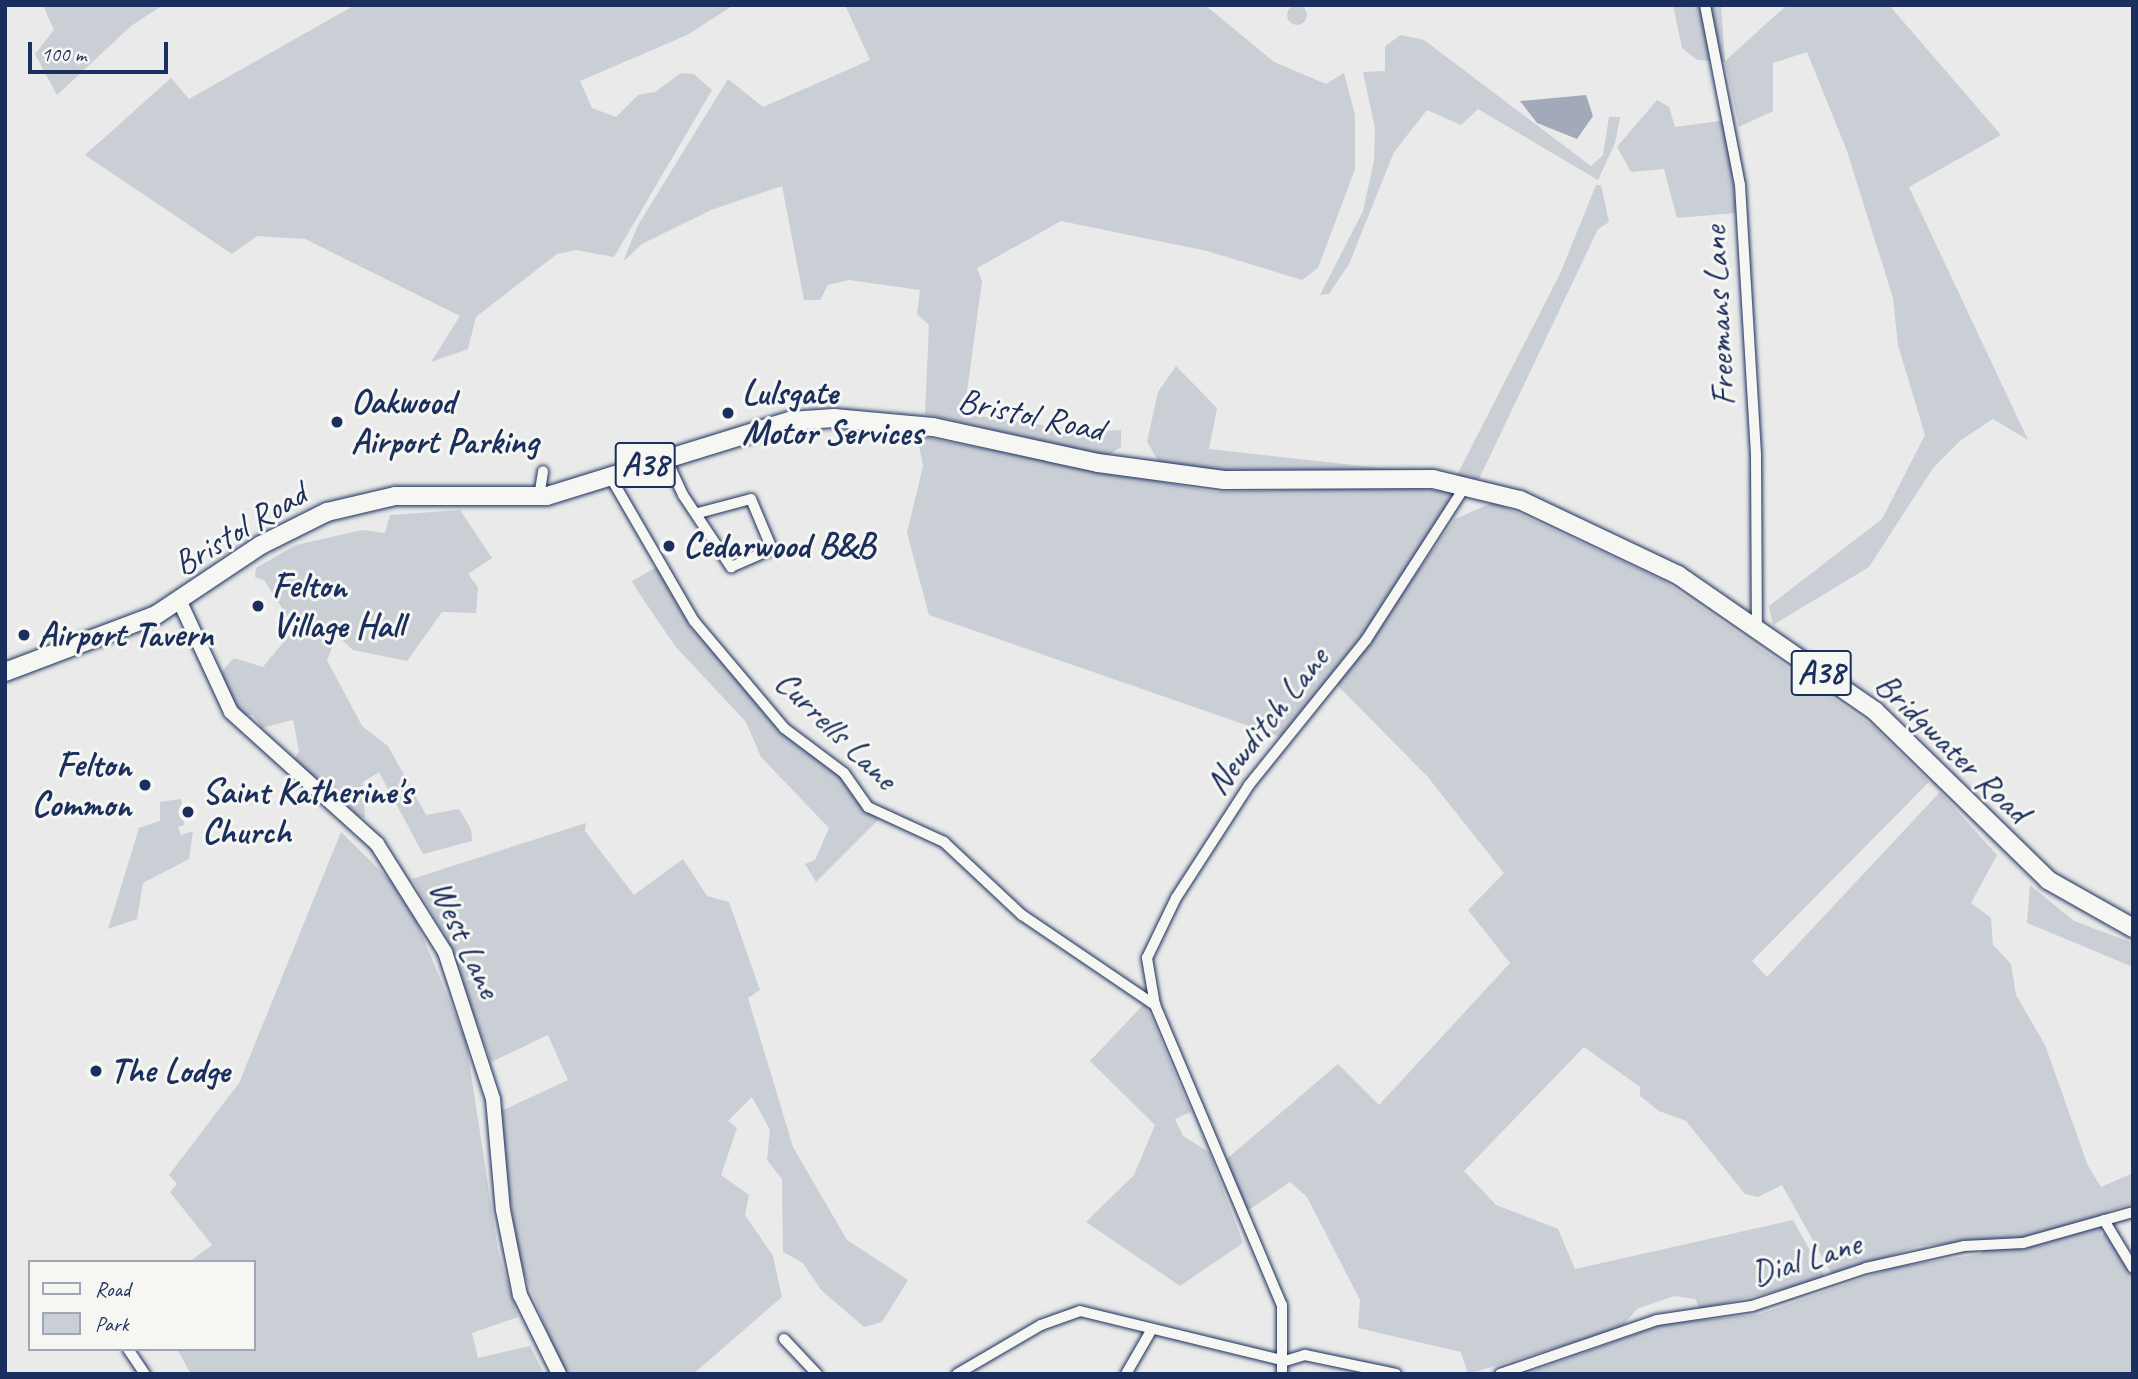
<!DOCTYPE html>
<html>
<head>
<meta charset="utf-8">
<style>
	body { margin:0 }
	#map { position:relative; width:2138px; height:1379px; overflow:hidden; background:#e9eae9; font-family:Caveat,sans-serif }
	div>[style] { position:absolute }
	.green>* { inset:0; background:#caced5 }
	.round { border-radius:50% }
	.water>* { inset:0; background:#a2aaba }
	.roads { filter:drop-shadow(0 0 2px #1b2f5e) drop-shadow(0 0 2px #1b2f5e) }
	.street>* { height:10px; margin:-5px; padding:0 5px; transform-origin:5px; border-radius:5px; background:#f6f6f2 }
	.secondary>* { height:14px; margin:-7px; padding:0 7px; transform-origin:7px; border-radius:7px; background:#f6f6f2 }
	.highway>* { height:18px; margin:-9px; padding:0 9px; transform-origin:9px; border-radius:9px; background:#f6f6f2 }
	.dots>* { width:19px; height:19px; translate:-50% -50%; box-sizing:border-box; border:4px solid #f6f6f2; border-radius:50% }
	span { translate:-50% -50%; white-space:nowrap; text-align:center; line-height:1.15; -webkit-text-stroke:6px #f6f6f2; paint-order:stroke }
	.shield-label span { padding:2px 5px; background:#f6f6f2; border:2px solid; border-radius:5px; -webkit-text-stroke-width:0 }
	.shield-label { font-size:33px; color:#1b2f5e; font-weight:700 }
	.street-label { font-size:35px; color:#1b2f5e }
	.poi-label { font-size:35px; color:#1b2f5e; font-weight:700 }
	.left { translate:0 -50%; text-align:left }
	.right { translate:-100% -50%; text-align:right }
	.frame { position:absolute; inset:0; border:7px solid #1b2f5e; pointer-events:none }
	.legend { position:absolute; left:28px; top:1260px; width:228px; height:91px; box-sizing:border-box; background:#f6f6f2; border:2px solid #9ea6b7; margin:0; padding:9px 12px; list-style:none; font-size:21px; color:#1b2f5e }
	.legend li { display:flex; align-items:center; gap:14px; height:35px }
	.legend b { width:35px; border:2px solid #9ea6b7 }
	.scale { position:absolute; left:28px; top:42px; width:140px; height:32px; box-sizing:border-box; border:4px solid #1b2f5e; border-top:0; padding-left:9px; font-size:21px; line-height:24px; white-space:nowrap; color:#1b2f5e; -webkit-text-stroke:5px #f6f6f2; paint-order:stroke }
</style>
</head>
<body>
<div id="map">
	<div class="green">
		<div class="round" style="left:1287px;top:5px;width:20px;height:20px"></div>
		<div style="clip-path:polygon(43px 5px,163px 5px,131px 26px,57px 95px,35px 54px,54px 30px)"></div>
		<div style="clip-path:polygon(355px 5px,734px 5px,687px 35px,580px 81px,592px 108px,616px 117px,638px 95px,655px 92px,681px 73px,694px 74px,712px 90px,614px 257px,576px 250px,557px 254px,476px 317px,468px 349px,431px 362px,460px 316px,305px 239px,257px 236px,232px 254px,85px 155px,171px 78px,189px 99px)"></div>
		<div style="clip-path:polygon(845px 5px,1205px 5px,1274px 62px,1326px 84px,1344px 73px,1355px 115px,1355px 169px,1318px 268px,1302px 280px,1207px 251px,1061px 221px,977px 268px,982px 281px,964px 414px,1093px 432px,1121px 430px,1121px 447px,1107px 456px,925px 414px,929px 325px,917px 314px,920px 290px,849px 280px,828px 285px,820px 300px,804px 300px,782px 186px,711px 210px,642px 244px,623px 262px,638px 225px,728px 79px,763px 107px,870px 60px)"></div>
		<div style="clip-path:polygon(1673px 5px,1721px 5px,1725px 61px,1787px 5px,1889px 5px,2001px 135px,1909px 187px,2028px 440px,1993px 419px,1961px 440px,1933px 468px,1869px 567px,1773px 625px,1769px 606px,1882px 519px,1925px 435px,1898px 345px,1893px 298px,1847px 151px,1807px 52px,1773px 63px,1773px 111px,1739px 127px,1725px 62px,1697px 60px,1682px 48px)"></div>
		<div style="clip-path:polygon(1401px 35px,1424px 40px,1591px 166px,1603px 155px,1609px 117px,1620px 117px,1615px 143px,1598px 180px,1478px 109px,1461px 125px,1427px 110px,1394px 152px,1349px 264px,1329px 294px,1320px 295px,1363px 211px,1374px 161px,1375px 128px,1363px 72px,1385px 71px,1385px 46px)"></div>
		<div style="clip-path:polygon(1657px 100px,1669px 107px,1675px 127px,1727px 120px,1736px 213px,1677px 218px,1664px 169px,1631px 172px,1617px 147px)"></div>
		<div style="clip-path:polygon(1596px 185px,1601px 185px,1609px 222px,1598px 229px,1479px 479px,1456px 477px,1560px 274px)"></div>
		<div style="clip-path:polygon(1176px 366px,1217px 408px,1209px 449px,1407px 471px,1231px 472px,1159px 462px,1147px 442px,1158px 392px)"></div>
		<div style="clip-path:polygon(917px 436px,1215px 492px,1407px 487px,1456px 493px,1383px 609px,1281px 737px,929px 615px,907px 533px,923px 466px)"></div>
		<div style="clip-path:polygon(1494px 502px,1662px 580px,1873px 726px,1929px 782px,1752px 961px,1767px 977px,1940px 792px,1997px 855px,1971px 903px,1991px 918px,1993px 945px,2011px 964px,2016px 995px,2045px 1045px,2088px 1166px,2101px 1187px,2133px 1173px,2133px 1203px,2108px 1211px,2100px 1236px,2105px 1233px,2133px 1277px,2133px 1374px,1525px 1374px,1663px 1324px,1760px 1314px,1895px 1267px,1980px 1254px,1995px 1240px,1919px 1246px,1833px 1276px,1782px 1185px,1758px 1197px,1745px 1194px,1686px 1121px,1659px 1111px,1640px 1096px,1640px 1087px,1584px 1047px,1464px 1171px,1496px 1205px,1558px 1229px,1575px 1269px,1793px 1220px,1826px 1279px,1700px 1309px,1695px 1299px,1674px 1296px,1637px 1309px,1621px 1328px,1468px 1374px,1461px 1352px,1358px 1328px,1360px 1300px,1307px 1197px,1290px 1182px,1244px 1213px,1223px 1162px,1338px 1064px,1379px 1105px,1510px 963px,1468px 910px,1504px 873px,1427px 776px,1337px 685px,1455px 519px)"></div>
		<div style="clip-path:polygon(460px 510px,492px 558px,468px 574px,478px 587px,476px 613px,442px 612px,407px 661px,353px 650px,337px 635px,327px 660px,362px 726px,388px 746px,426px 815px,459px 809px,471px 829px,472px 841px,423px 854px,379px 772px,363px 782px,365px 818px,356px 815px,291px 765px,299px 751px,293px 720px,262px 728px,253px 715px,244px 715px,221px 686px,223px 670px,234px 658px,263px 667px,295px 628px,264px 580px,255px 577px,256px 568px,296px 545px,362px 530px,385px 533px,390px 515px)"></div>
		<div style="clip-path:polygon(657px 567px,690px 627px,772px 718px,841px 775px,880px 818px,816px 882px,805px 864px,815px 860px,829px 828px,761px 757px,746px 722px,675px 646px,639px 593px,632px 581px)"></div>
		<div style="clip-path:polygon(181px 799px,184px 825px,178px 827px,181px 835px,193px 831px,189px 859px,143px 883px,137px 919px,108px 929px,139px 828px,160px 821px,160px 802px)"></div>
		<div style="clip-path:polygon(586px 823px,585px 831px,634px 895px,683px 859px,707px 896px,729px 902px,760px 990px,748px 998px,793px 1147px,847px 1240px,908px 1280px,882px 1322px,864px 1327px,821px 1290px,803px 1263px,783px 1252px,782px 1179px,767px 1160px,770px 1130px,752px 1097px,728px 1121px,737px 1128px,721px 1175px,749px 1195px,745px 1215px,773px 1256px,782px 1297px,693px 1374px,568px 1374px,556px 1353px,518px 1258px,499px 1112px,568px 1080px,548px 1035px,491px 1062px,447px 939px,412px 879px)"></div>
		<div style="clip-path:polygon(341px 832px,391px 881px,417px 923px,466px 1041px,498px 1250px,518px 1317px,472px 1333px,478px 1358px,530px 1346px,544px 1374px,191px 1374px,177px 1349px,254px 1349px,254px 1262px,189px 1262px,212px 1245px,170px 1192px,177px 1184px,169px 1175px,239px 1083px)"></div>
		<div style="clip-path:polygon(2030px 885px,2074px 921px,2133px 943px,2133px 967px,2027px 923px)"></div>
		<div style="clip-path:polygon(1145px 1003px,1191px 1112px,1175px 1119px,1183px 1136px,1209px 1152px,1243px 1243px,1180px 1286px,1086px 1222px,1134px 1175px,1155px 1125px,1090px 1061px)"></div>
	</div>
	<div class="water">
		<div style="clip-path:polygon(1586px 95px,1593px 116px,1577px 139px,1537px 123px,1520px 101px)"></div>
	</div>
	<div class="roads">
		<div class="street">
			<div style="left:1705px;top:5px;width:183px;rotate:79deg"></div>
			<div style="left:1740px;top:185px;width:270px;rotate:86.6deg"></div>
			<div style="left:1756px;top:455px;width:173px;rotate:89.7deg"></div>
			<div style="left:666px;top:458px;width:41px;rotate:65.3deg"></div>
			<div style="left:683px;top:495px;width:87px;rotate:56.3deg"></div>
			<div style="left:731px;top:567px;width:45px;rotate:-23.7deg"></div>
			<div style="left:772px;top:549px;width:54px;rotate:-112.8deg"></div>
			<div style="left:751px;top:499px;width:55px;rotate:165.2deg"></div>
			<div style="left:611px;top:478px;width:165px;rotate:59.9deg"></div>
			<div style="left:694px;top:621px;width:140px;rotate:49.9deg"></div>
			<div style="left:784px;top:728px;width:75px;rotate:36.9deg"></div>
			<div style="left:844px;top:773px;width:42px;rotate:54.8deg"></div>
			<div style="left:868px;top:807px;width:84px;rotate:24.7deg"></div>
			<div style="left:944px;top:842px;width:107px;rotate:43.1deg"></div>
			<div style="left:1022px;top:915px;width:161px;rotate:34.1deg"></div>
			<div style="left:1155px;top:1005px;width:326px;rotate:67.1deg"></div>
			<div style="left:1282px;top:1305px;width:69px;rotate:90deg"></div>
			<div style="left:539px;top:497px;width:26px;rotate:-81deg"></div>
			<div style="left:1155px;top:1005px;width:48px;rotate:-99.7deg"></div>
			<div style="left:1147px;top:958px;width:67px;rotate:-64.2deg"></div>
			<div style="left:1176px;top:898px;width:135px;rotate:-57.1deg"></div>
			<div style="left:1249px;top:785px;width:186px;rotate:-51.1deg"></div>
			<div style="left:1366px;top:640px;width:184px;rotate:-57.2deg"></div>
			<div style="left:2104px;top:1220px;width:56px;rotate:58.9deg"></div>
			<div style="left:784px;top:1339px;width:48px;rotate:46.7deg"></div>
			<div style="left:128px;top:1349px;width:30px;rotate:56deg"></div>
			<div style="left:1285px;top:1361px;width:21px;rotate:-17deg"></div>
			<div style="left:1305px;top:1355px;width:93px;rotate:11.8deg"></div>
			<div style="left:957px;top:1374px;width:97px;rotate:-30.3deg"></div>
			<div style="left:1041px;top:1325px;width:41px;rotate:-19.7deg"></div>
			<div style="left:1080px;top:1311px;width:211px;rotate:13.7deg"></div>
			<div style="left:1126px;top:1374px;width:52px;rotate:-60deg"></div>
			<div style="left:1500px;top:1374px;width:166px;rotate:-19deg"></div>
			<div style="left:1657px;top:1320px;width:96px;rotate:-8.4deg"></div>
			<div style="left:1752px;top:1306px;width:120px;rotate:-18.4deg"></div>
			<div style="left:1866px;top:1268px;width:100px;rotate:-12.7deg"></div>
			<div style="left:1964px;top:1246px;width:59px;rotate:-2.9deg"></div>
			<div style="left:2023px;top:1243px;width:114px;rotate:-15.7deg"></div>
		</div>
		<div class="secondary">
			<div style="left:180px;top:602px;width:121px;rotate:65.1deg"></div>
			<div style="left:231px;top:712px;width:197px;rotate:42.1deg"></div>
			<div style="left:377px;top:844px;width:128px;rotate:57.8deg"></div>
			<div style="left:445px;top:952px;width:155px;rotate:71.9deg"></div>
			<div style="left:493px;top:1099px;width:111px;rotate:84.9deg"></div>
			<div style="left:503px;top:1210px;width:87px;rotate:78.7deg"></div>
			<div style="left:520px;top:1295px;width:88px;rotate:63.7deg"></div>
		</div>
		<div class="highway">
			<div style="left:5px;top:672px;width:161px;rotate:-20.7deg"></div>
			<div style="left:156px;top:615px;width:126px;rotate:-33.7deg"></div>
			<div style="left:261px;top:545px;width:74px;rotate:-26.6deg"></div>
			<div style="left:327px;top:512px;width:70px;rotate:-13.2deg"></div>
			<div style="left:395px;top:496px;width:152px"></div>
			<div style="left:547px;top:496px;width:254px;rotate:-17.2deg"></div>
			<div style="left:790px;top:421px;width:44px;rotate:-3.9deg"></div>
			<div style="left:834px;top:418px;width:99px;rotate:5.2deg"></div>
			<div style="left:933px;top:427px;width:169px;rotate:12.3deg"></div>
			<div style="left:1098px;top:463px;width:127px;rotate:7.7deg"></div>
			<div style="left:1224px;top:480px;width:209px;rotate:-0.3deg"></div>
			<div style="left:1433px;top:479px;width:89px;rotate:13.6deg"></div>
			<div style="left:1520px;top:500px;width:175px;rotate:25.4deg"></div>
			<div style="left:1678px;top:575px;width:239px;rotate:34.6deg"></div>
			<div style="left:1875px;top:711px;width:242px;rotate:44.3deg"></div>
			<div style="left:2048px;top:880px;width:98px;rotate:29.5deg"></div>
		</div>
	</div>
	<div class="dots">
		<div style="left:728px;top:413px;background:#1b2f5e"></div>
		<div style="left:337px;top:422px;background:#1b2f5e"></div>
		<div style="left:669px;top:546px;background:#1b2f5e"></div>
		<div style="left:258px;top:606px;background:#1b2f5e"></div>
		<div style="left:24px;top:635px;background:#1b2f5e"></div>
		<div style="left:145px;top:785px;background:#1b2f5e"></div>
		<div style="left:188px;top:812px;background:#1b2f5e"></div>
		<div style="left:96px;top:1071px;background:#1b2f5e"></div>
	</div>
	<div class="shield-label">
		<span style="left:645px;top:465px">A38</span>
		<span style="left:1821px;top:673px">A38</span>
	</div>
	<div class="street-label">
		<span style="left:1719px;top:316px;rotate:-93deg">Freemans Lane</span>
		<span style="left:1031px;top:415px;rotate:12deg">Bristol Road</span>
		<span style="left:240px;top:529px;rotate:-31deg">Bristol Road</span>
		<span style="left:1267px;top:721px;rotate:-52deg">Newditch Lane</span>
		<span style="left:836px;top:730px;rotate:44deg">Currells Lane</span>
		<span style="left:1952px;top:748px;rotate:44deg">Bridgwater Road</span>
		<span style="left:465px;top:939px;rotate:65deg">West Lane</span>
		<span style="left:1806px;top:1259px;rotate:-17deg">Dial Lane</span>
	</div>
	<div class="poi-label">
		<span class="left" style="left:742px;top:413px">Lulsgate<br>Motor Services</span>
		<span class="left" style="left:351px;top:422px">Oakwood<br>Airport Parking</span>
		<span class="left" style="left:683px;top:546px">Cedarwood B&amp;B</span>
		<span class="left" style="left:272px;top:606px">Felton<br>Village Hall</span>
		<span class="left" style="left:38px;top:635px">Airport Tavern</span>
		<span class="right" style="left:131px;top:785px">Felton<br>Common</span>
		<span class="left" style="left:202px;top:812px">Saint Katherine's<br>Church</span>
		<span class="left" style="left:110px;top:1071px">The Lodge</span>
	</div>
	<div class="frame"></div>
	<ul class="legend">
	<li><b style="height:9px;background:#f6f6f2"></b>Road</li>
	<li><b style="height:19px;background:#caced5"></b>Park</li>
	</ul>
	<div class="scale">100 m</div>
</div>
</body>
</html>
